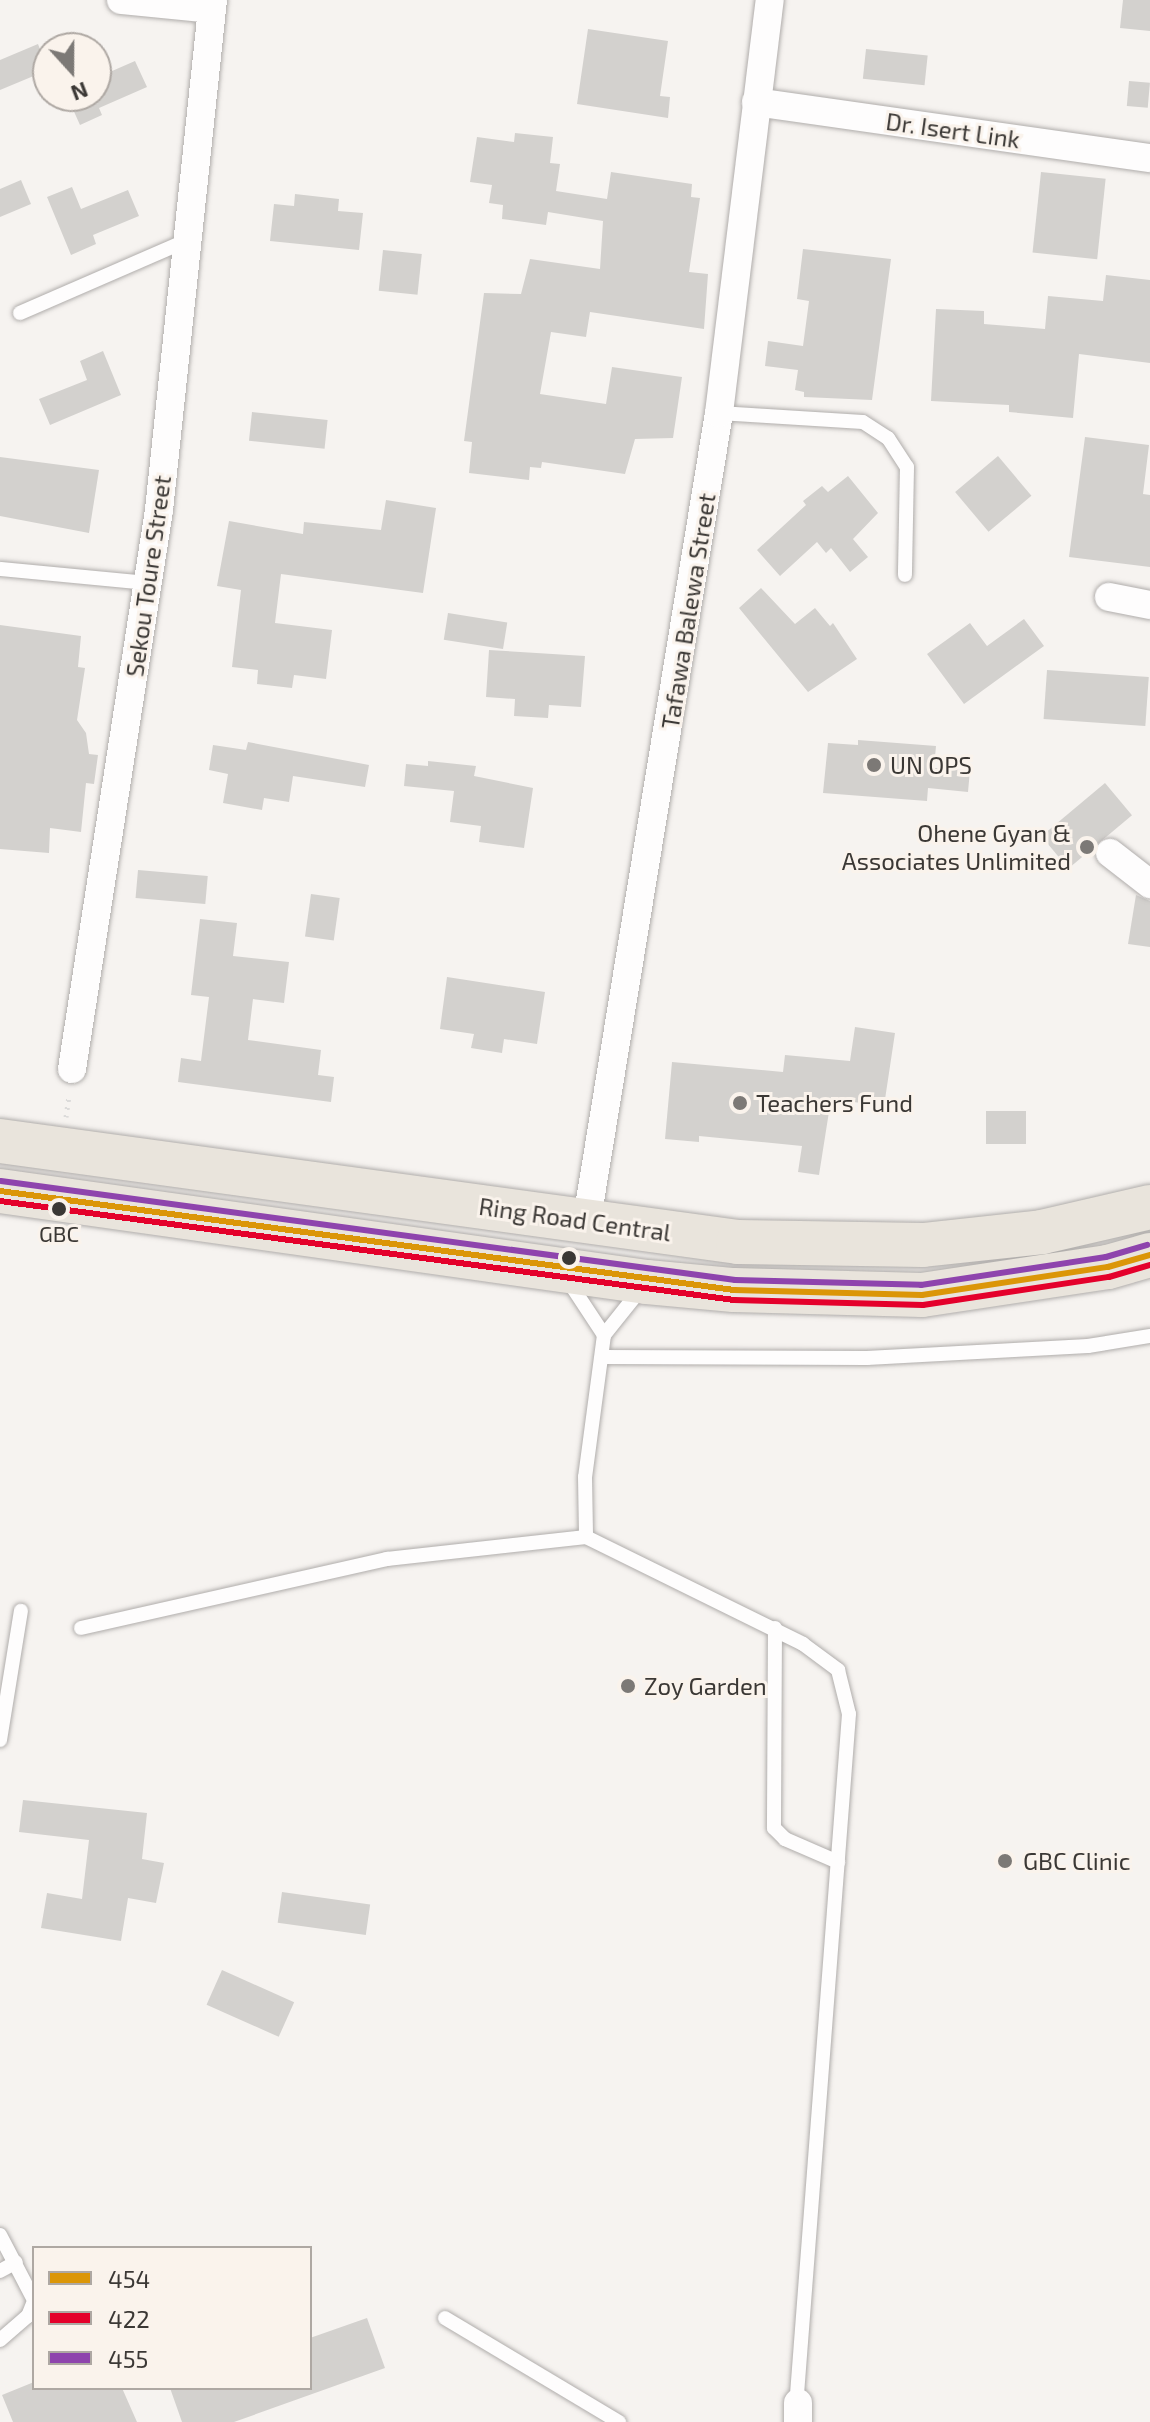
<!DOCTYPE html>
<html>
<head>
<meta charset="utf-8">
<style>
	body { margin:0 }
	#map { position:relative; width:1150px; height:2422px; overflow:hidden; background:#f6f3f0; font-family:"Exo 2",sans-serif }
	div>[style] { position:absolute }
	.building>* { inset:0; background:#d3d1ce; transform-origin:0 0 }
	.path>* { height:5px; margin-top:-2.5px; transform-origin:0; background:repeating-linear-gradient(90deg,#dcdbda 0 2px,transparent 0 8px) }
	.roads { filter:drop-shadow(0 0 2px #b0adab) drop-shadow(0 0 2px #b0adab) }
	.lane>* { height:14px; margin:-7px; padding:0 7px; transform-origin:7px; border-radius:7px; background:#fefdfd }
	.street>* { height:28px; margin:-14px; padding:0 14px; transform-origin:14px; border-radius:14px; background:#fefdfd }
	.primary>* { height:44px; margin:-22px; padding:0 22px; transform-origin:22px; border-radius:22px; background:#e9e4dc }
	.bus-1>* { height:6px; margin:-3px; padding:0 3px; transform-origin:3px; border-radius:3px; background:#db9608 }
	.bus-2>* { height:6px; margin:-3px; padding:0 3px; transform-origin:3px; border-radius:3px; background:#e4002b }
	.bus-3>* { height:6px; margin:-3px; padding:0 3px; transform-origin:3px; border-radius:3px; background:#8e44ad }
	.dots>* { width:22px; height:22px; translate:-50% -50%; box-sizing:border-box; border:4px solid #faf3ec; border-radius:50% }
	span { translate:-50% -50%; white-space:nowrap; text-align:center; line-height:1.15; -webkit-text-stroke:6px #faf3ec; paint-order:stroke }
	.bus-label { font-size:22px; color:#3b3835 }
	.street-label { font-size:24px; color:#3b3835 }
	.poi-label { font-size:24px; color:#3b3835 }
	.left { translate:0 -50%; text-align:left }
	.right { translate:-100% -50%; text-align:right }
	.legend { position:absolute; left:32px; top:2246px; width:280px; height:144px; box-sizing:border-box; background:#faf3ec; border:2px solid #aea8a3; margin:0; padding:10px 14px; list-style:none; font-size:24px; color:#3b3835 }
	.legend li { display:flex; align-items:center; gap:16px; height:40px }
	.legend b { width:40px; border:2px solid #aea8a3 }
	.north { position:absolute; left:32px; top:32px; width:80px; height:80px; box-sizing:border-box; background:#faf3ec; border:2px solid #aea8a3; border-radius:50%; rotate:159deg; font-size:22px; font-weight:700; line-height:32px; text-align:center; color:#3b3835 }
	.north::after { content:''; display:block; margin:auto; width:28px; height:36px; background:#7c7976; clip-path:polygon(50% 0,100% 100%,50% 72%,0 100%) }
</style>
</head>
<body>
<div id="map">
	<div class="building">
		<div style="clip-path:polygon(1123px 0,1150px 0,1150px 31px,1120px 28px)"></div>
		<div style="clip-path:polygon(588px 29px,668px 41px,660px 96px,670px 97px,668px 118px,577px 104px)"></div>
		<div style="clip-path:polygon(38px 44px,48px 70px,0 90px,0 60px)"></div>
		<div style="left:866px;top:49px;width:62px;height:30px;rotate:6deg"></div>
		<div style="clip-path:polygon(135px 61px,147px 87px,99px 108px,102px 115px,80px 125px,67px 96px,94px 96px,96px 101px,96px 78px)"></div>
		<div style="left:1129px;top:81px;width:21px;height:25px;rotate:5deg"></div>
		<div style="clip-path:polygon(515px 133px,553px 137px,550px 163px,560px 164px,556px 191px,607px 199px,611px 172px,692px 184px,691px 197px,700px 198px,689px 272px,708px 274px,704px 329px,590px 312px,586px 337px,551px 332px,540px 394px,606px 404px,612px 367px,682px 377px,673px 438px,635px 439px,625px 474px,542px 462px,541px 468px,530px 467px,529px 480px,469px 473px,472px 442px,464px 441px,484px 293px,521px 294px,530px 259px,600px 269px,603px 221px,548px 212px,546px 225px,502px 219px,503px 205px,489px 203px,492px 185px,470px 182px,477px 137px,514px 142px)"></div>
		<div style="left:1041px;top:172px;width:65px;height:81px;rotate:6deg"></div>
		<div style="clip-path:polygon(21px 180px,31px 204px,0 217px,0 189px)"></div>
		<div style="clip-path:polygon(72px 187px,81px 209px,128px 190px,139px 216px,93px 235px,96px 244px,71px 255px,47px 197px)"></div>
		<div style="clip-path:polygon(295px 194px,339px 199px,338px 211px,363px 213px,359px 250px,270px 241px,274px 204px,294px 206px)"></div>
		<div style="clip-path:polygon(803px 249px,891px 259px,872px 400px,804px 397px,804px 392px,795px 390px,798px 370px,765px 366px,768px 341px,803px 346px,809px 301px,797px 299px)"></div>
		<div style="left:383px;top:250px;width:39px;height:41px;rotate:6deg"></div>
		<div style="clip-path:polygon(1106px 275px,1150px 280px,1150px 363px,1079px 354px,1073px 418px,1009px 412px,1009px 405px,931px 401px,936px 309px,984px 311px,984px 324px,1045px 329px,1048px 296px,1103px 301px)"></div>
		<div style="clip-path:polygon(103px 351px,121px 395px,50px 425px,39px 399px,87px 380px,80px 361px)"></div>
		<div style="left:252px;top:412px;width:76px;height:29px;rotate:6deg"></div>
		<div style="clip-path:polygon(1085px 437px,1149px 445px,1143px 494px,1150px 495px,1150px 567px,1069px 557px)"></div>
		<div style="left:998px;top:456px;width:52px;height:56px;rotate:50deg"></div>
		<div style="clip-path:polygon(0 457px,99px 470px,89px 533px,0 516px)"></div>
		<div style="clip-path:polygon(848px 476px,878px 513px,853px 539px,868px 557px,850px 572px,831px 548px,826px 553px,817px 542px,780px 576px,757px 550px,806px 505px,803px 501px,822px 486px,828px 492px)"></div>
		<div style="clip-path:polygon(386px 500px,436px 508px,423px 593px,281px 574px,275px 623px,332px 630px,326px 679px,294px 675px,292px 688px,257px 684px,258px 670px,232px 667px,241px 590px,217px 586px,229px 521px,303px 534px,304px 522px,381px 530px)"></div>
		<div style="clip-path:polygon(761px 588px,795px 624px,815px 608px,830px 626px,833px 623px,857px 659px,808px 692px,739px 608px)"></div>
		<div style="left:448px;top:613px;width:60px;height:27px;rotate:9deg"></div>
		<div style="clip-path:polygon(1024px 619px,1044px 646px,964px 704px,927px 654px,970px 623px,987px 646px)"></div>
		<div style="clip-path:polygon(0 625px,81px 636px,78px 667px,85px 668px,77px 720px,86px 733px,89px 754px,98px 755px,94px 784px,86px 783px,81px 832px,50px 828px,49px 853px,0 849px)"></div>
		<div style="clip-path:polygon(489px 650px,585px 656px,581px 707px,549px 705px,548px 718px,514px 716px,515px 699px,486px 697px)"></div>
		<div style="left:1047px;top:670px;width:102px;height:49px;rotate:4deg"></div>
		<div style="clip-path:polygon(858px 740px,936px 746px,934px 768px,970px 770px,968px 792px,928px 788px,927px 801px,823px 793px,828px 743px,858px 745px)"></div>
		<div style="clip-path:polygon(248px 742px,369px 765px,365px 787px,293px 776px,289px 802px,264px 798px,262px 810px,223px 803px,228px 774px,209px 770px,213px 745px,246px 750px)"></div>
		<div style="clip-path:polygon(428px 761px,476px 766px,474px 776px,533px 788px,524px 848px,479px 842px,481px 826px,450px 822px,454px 791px,404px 786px,406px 764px,428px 766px)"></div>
		<div style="left:1105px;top:783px;width:42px;height:83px;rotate:50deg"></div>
		<div style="left:138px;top:870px;width:70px;height:28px;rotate:5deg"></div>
		<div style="left:311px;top:894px;width:29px;height:43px;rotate:8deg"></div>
		<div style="clip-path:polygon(1136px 895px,1150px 901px,1150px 947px,1128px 944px)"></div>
		<div style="clip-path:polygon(200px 919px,237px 923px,233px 956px,289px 962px,284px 1003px,253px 999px,248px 1040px,321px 1050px,318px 1075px,334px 1077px,331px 1102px,178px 1082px,181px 1058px,201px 1061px,209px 997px,191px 995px)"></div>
		<div style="clip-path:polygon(447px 977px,545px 992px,537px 1044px,504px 1039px,502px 1053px,471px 1048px,474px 1034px,440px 1029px)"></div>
		<div style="clip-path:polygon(855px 1027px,895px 1033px,884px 1106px,831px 1099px,819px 1175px,798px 1172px,802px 1146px,699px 1136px,699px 1142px,665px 1139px,672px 1062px,783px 1072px,785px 1055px,850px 1061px)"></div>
		<div style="left:986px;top:1111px;width:40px;height:33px"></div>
		<div style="clip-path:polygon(23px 1800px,147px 1813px,142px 1859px,164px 1863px,156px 1903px,128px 1898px,121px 1941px,41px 1928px,47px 1893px,82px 1899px,89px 1840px,19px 1832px)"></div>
		<div style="left:282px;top:1892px;width:89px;height:31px;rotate:8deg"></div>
		<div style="left:222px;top:1970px;width:79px;height:38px;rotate:24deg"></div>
		<div style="clip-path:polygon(367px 2318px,385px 2368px,234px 2422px,182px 2422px,170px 2388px,310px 2388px,310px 2338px)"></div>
		<div style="clip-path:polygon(34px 2382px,34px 2388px,122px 2388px,137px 2422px,13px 2422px,2px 2395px)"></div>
	</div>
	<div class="path">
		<div style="left:66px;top:1117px;width:22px;rotate:-82deg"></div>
	</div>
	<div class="roads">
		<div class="lane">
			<div style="left:20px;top:313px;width:183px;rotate:-23.5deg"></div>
			<div style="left:719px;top:413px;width:144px;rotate:3.6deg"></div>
			<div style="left:863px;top:422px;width:30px;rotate:33deg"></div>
			<div style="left:888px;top:438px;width:35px;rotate:57deg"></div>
			<div style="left:907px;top:467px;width:108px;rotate:91.1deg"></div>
			<div style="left:0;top:569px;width:149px;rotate:5.4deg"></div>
			<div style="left:569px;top:1282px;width:64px;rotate:56.6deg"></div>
			<div style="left:640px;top:1290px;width:58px;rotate:128.7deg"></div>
			<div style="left:604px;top:1335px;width:143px;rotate:97.6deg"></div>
			<div style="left:585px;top:1477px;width:60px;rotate:89deg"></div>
			<div style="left:586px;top:1537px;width:242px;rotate:26.2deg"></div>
			<div style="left:803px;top:1644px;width:44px;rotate:36.6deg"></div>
			<div style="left:838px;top:1670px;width:45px;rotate:76deg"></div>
			<div style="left:849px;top:1714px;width:695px;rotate:94.37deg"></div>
			<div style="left:602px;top:1357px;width:265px;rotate:0.2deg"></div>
			<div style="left:867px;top:1358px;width:221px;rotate:-3.1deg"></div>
			<div style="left:1088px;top:1346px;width:63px;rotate:-9.2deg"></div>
			<div style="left:81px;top:1628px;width:314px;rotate:-12.7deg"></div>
			<div style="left:387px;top:1559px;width:200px;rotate:-6.3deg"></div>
			<div style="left:775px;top:1628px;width:200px;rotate:90.3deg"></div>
			<div style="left:774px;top:1828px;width:16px;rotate:45deg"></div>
			<div style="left:785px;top:1839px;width:58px;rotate:23.5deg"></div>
			<div style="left:0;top:1740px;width:131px;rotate:-80.8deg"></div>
			<div style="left:0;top:2235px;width:73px;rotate:62.4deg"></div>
			<div style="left:0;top:2271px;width:18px;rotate:-29deg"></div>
			<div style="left:445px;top:2318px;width:203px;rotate:30.9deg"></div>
			<div style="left:0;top:2340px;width:37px;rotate:-41deg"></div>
			<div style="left:28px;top:2316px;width:16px;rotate:-68deg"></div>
		</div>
		<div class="street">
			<div style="left:121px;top:0;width:91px;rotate:5.6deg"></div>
			<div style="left:756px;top:102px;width:398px;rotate:8.1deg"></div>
			<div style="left:1109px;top:597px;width:42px;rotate:11deg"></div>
			<div style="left:1110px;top:853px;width:51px;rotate:37.8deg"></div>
			<div style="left:72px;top:1069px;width:566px;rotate:-81.15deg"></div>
			<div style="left:159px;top:510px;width:513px;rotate:-83.96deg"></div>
			<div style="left:587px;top:1219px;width:817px;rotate:-80.7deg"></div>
			<div style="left:719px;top:413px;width:416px;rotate:-83deg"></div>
			<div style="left:798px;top:2422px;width:19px;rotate:-90deg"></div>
		</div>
		<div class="primary">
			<div style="left:0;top:1141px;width:745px;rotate:7.79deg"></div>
			<div style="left:738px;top:1242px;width:185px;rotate:0.9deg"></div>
			<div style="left:923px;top:1245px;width:120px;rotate:-6.2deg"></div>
			<div style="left:1042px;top:1232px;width:111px;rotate:-13deg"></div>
			<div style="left:0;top:1191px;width:653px;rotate:8.01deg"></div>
			<div style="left:647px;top:1282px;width:87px;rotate:5.3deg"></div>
			<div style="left:734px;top:1290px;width:188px;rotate:1.5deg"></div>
			<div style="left:922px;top:1295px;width:188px;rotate:-8.6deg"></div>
			<div style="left:1108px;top:1267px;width:44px;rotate:-15.9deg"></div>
		</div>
	</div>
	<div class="bus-1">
		<div style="left:0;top:1191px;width:741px;rotate:7.68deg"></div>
		<div style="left:734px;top:1290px;width:188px;rotate:1.5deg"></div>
		<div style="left:922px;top:1295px;width:188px;rotate:-8.6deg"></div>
		<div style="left:1108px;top:1267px;width:44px;rotate:-15.9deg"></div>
	</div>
	<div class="bus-2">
		<div style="left:0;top:1201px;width:741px;rotate:7.68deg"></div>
		<div style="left:734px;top:1300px;width:189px;rotate:1.5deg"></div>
		<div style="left:923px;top:1305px;width:188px;rotate:-8.6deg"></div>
		<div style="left:1109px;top:1277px;width:43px;rotate:-16.3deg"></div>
	</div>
	<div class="bus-3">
		<div style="left:1px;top:1181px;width:741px;rotate:7.68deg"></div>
		<div style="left:735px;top:1280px;width:186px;rotate:1.5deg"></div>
		<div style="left:921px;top:1285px;width:187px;rotate:-8.6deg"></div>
		<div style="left:1106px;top:1257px;width:43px;rotate:-16.3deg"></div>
	</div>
	<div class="dots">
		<div style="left:874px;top:765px;background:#7c7976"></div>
		<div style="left:1087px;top:847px;background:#7c7976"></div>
		<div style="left:740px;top:1103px;background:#7c7976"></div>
		<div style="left:59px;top:1209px;background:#3b3835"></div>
		<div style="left:569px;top:1258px;background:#3b3835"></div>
		<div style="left:628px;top:1686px;background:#7c7976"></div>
		<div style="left:1005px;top:1861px;background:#7c7976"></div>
	</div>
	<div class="bus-label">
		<span style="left:59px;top:1234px">GBC</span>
	</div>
	<div class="street-label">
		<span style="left:953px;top:130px;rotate:8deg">Dr. Isert Link</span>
		<span style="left:148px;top:576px;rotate:-82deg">Sekou Toure Street</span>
		<span style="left:688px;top:611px;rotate:-81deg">Tafawa Balewa Street</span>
		<span style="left:575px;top:1219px;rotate:8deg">Ring Road Central</span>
	</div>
	<div class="poi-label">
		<span class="left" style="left:890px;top:765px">UN OPS</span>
		<span class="right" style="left:1071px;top:847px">Ohene Gyan &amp;<br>Associates Unlimited</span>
		<span class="left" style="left:756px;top:1103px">Teachers Fund</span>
		<span class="left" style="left:644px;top:1686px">Zoy Garden</span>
		<span class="left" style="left:1023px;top:1861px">GBC Clinic</span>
	</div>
	<ul class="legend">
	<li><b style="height:10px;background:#db9608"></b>454</li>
	<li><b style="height:10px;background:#e4002b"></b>422</li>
	<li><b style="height:10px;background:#8e44ad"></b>455</li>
	</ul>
	<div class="north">N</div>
</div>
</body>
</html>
